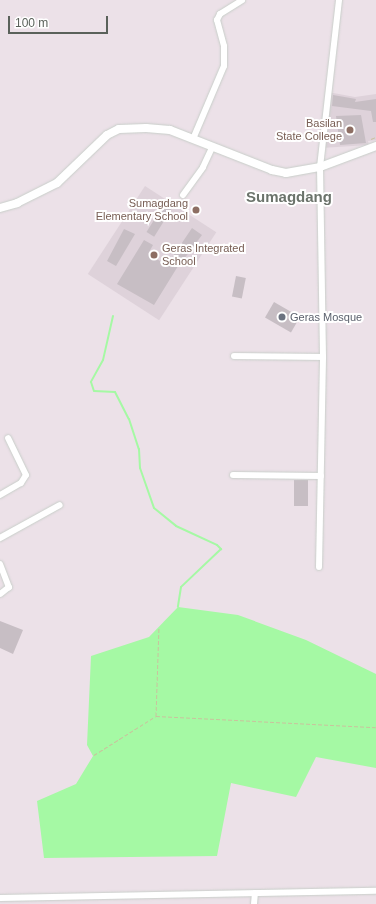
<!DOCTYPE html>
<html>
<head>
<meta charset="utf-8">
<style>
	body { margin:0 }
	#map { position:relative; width:376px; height:904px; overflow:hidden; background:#ece1e8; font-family:Helvetica,sans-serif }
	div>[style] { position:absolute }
	.education>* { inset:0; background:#ded2da; transform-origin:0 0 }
	.water>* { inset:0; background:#a5f9a4 }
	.stream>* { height:2px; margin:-1px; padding:0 1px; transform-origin:1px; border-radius:1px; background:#a5f9a4 }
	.building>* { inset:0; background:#c7bec4; transform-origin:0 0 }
	.path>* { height:1px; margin-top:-0.5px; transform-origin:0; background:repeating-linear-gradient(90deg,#c9c29d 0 4px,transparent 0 6px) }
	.roads { filter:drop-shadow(0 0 1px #c8cec9) drop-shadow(0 0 1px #c8cec9) }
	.minor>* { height:6px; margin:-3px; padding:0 3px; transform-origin:3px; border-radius:3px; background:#fff }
	.tertiary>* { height:8px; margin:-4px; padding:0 4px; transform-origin:4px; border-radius:4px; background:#fff }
	.dots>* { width:11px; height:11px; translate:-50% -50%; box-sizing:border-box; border:2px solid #fff; border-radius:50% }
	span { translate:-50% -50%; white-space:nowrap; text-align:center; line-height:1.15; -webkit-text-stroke:4px #fff; paint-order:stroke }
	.education-label { font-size:11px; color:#785e54 }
	.right { translate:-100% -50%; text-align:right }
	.left { translate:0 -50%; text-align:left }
	.worship-label { font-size:11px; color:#5b616d }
	.district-label { font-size:15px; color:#6b736b; font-weight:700 }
	.scale { position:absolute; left:8px; top:16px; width:100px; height:18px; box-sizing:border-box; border:2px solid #5a615a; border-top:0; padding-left:5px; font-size:12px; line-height:14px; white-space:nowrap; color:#5a615a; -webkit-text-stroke:3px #fff; paint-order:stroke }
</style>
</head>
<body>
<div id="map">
	<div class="education">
		<div style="clip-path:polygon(328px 92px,355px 97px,376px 94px,376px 140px,368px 141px,369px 145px,321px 148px)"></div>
		<div style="left:145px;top:186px;width:85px;height:105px;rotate:33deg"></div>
	</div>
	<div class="water">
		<div style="clip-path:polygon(178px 607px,238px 615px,306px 640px,376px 674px,376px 768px,316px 757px,296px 797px,231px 783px,217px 856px,44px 858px,37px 801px,76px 784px,93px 756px,87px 745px,91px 656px,149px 637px)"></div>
	</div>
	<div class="stream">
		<div style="left:113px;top:316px;width:45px;rotate:102.8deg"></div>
		<div style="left:103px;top:360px;width:25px;rotate:119deg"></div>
		<div style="left:91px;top:382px;width:9px;rotate:72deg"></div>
		<div style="left:94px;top:391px;width:21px;rotate:3deg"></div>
		<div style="left:115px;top:392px;width:30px;rotate:63deg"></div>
		<div style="left:129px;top:419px;width:32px;rotate:72deg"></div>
		<div style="left:139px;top:449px;width:19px;rotate:87deg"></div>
		<div style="left:140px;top:468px;width:42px;rotate:70.7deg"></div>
		<div style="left:154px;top:508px;width:28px;rotate:39deg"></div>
		<div style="left:176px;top:526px;width:45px;rotate:24.9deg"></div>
		<div style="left:217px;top:545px;width:6px;rotate:45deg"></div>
		<div style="left:221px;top:549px;width:55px;rotate:136.5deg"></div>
		<div style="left:181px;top:587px;width:20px;rotate:99deg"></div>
	</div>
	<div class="building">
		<div style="clip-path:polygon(333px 95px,356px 99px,355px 102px,376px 99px,376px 122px,373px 122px,371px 111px,332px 106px)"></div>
		<div style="clip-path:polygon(361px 115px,366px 143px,340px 145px,336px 116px)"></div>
		<div style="left:164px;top:204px;width:9px;height:33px;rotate:32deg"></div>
		<div style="clip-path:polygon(192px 228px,202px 235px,184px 259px,183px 258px,154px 305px,117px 284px,144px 240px,153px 245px,148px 254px,167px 265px)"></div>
		<div style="clip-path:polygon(124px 229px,135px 234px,116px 266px,107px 261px)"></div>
		<div style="left:236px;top:276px;width:10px;height:21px;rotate:11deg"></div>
		<div style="left:274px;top:302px;width:30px;height:18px;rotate:30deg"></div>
		<div style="left:294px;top:480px;width:14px;height:26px"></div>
		<div style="clip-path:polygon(0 621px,23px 630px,13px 654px,0 648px)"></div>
	</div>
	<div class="path">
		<div style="left:371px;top:139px;width:5px;rotate:-22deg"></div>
		<div style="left:156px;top:716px;width:89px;rotate:-88.1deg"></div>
		<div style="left:94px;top:755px;width:73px;rotate:-32.2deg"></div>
		<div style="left:156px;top:716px;width:220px;rotate:2.9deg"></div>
	</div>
	<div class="roads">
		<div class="minor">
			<div style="left:193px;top:139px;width:79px;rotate:-67deg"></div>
			<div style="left:224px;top:66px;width:20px;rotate:-90deg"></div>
			<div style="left:224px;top:46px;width:27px;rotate:-105deg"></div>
			<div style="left:217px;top:20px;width:7px;rotate:-63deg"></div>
			<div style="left:220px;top:14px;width:26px;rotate:-32deg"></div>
			<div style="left:183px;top:195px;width:34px;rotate:-54deg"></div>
			<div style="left:203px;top:167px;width:21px;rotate:-65deg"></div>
			<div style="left:234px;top:356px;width:89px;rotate:0.6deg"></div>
			<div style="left:233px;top:475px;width:88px;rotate:0.7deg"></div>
			<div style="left:0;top:495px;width:24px;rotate:-30deg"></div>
			<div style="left:21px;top:483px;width:9px;rotate:-58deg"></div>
			<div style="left:26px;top:475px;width:41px;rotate:-115.9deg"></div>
			<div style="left:0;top:538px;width:68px;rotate:-28.8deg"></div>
			<div style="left:0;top:564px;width:25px;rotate:69deg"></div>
			<div style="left:9px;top:587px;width:11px;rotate:142deg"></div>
			<div style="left:319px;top:567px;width:210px;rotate:-88.9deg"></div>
			<div style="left:323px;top:357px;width:190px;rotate:-90.9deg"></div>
			<div style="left:320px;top:167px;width:168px;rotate:-83.5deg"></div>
			<div style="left:0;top:898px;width:376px;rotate:-1.1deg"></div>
			<div style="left:254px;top:904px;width:11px;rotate:-85deg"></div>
		</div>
		<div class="tertiary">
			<div style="left:0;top:208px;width:18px;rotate:-16deg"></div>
			<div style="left:17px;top:203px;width:45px;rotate:-26.6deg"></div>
			<div style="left:57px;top:183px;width:69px;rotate:-43.8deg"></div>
			<div style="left:107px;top:135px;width:13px;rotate:-27deg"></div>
			<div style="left:119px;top:129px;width:27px;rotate:-2deg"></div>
			<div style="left:146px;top:128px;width:24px;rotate:5deg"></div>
			<div style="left:170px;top:130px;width:110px;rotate:21.4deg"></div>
			<div style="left:272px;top:170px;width:14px;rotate:12deg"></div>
			<div style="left:286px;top:173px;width:35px;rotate:-10deg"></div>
			<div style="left:320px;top:167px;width:60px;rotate:-20.6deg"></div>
		</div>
	</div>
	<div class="dots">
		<div style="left:350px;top:130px;background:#8d6e63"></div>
		<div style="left:196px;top:210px;background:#8d6e63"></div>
		<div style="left:154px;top:255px;background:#8d6e63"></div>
		<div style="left:282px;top:317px;background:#6b7280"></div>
	</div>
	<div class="education-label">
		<span class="right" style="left:342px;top:130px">Basilan<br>State College</span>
		<span class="right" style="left:188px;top:210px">Sumagdang<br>Elementary School</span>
		<span class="left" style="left:162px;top:255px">Geras Integrated<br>School</span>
	</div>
	<div class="worship-label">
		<span class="left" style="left:290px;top:317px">Geras Mosque</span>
	</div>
	<div class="district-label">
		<span style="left:289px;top:197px">Sumagdang</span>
	</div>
	<div class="scale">100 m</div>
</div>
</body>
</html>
